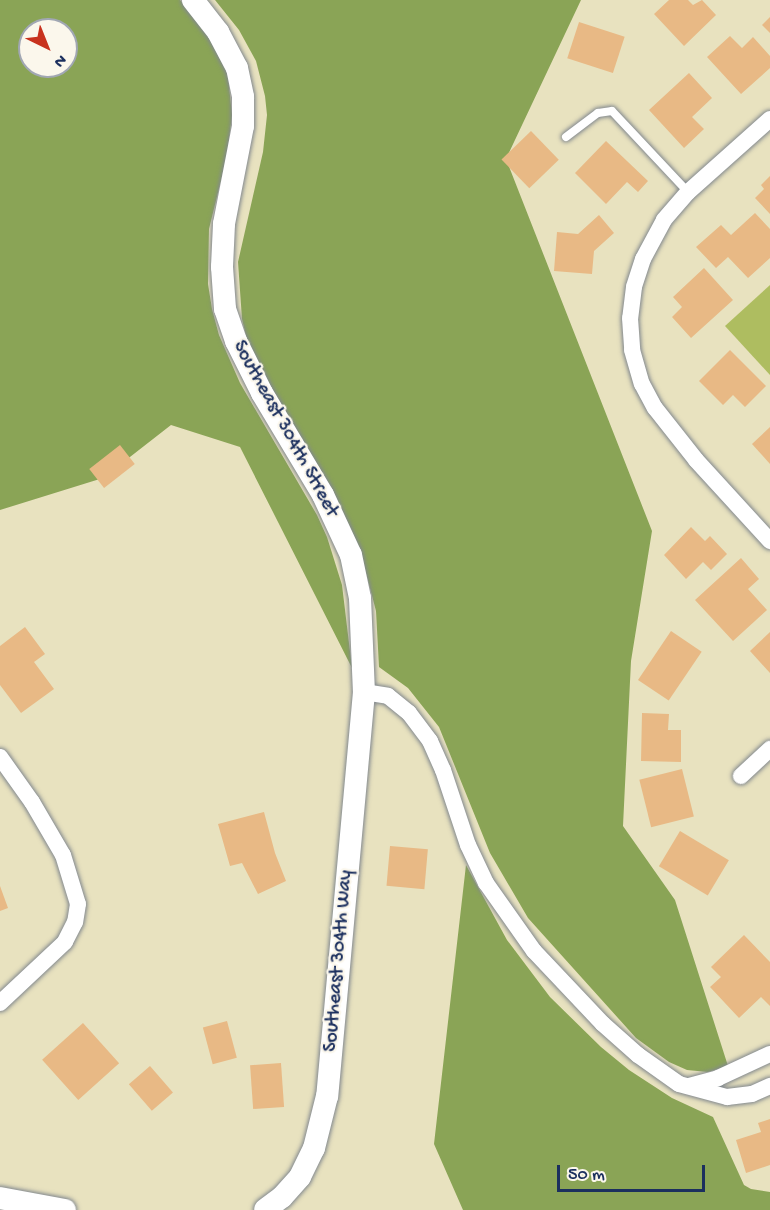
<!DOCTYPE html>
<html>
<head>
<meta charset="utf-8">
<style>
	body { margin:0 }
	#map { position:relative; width:770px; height:1210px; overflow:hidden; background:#e8e2bf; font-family:"Gochi Hand",sans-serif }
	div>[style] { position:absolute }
	.green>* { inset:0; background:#aebd60 }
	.forest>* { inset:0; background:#8aa456 }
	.building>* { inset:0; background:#e8b985; transform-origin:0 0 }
	.roads { filter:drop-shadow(0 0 2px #82888e) drop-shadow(0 0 2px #82888e) }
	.lane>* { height:8px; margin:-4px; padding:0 4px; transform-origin:4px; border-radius:4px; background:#fff }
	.street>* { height:16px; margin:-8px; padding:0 8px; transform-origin:8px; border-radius:8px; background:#fff }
	.secondary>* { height:22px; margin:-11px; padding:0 11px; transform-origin:11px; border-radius:11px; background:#fff }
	span { translate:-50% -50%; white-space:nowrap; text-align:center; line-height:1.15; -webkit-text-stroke:4.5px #fbf7ec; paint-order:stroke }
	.street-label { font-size:20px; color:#1b2f5e }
	.north { position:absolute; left:18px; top:18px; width:60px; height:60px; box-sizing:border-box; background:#fbf7ec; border:2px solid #a1a7b3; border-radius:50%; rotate:137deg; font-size:16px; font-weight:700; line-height:24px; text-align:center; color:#1b2f5e }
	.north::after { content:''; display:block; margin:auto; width:21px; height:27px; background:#c8321e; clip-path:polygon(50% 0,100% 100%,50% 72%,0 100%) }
	.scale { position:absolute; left:557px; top:1165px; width:148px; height:27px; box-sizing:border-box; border:3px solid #1b2f5e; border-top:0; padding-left:8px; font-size:18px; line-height:21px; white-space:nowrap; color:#1b2f5e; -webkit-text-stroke:4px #fbf7ec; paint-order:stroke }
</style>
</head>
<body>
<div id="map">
	<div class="green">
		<div style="clip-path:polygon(770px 285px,770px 375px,725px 326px)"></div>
	</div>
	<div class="forest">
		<div style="clip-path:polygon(evenodd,0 0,180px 0,216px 43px,228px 76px,232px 115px,227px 156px,209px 229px,208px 284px,212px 309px,219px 335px,240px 383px,317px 515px,327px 537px,342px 585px,352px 668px,240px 447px,171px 425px,103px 478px,0 510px,0 0,30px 30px,66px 30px,66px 66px,30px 66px,30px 30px)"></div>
		<div style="clip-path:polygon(215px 0,581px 0,506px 159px,652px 531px,631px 661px,623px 826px,675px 900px,728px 1066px,708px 1072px,687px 1070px,669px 1062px,636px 1038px,528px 918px,490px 853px,439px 727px,408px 688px,379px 667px,376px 611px,360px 550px,265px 380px,247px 340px,242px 319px,238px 262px,263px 152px,267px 115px,265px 96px,256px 61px,239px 30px)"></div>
		<div style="clip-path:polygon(466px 865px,507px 940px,550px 997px,601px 1047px,629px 1070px,672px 1098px,713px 1117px,744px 1185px,751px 1189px,770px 1192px,770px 1210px,463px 1210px,434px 1144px)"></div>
	</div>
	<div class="building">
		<div style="clip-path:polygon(669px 0,688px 0,693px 5px,702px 0,716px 15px,684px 46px,654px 14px)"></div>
		<div style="clip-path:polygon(770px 17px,770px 33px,762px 25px)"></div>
		<div style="left:579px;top:22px;width:48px;height:38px;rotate:18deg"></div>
		<div style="clip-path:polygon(730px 36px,742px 48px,753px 37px,770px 56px,770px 68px,741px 94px,707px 57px)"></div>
		<div style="clip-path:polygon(689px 73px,712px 98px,692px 117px,704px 129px,684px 148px,649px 110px)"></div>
		<div style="left:531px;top:131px;width:40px;height:41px;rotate:46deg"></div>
		<div style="clip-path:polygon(606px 141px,648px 181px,638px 192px,627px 182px,606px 204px,575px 173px)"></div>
		<div style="clip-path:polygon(770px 176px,770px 214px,755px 198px,764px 189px,761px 185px)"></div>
		<div style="clip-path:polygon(755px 213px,770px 229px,770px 258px,748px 278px,728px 257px,716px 268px,696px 247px,721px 225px,731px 235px)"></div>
		<div style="clip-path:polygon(599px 215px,614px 233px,594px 251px,592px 274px,554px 271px,557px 232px,578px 234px)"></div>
		<div style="clip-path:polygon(704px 268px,733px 300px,691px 338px,672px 317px,682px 307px,673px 297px)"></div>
		<div style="clip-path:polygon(730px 350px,766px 386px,745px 407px,733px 395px,723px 405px,699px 381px)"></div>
		<div style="clip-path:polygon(770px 427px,770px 464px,752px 444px)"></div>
		<div style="left:120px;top:445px;width:24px;height:39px;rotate:52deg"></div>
		<div style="clip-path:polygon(691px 527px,705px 541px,710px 536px,727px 554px,711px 570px,703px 562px,686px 579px,664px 555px)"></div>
		<div style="clip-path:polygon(741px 558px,759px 579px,748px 589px,767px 610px,733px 641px,695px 600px)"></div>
		<div style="clip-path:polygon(25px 627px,45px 654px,34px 662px,54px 689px,21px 713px,0 685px,0 646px)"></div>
		<div style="left:671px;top:631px;width:37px;height:59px;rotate:34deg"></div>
		<div style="clip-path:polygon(770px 632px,770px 673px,750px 651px)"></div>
		<div style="clip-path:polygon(642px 713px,669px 714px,668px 730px,681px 730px,681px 762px,641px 761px)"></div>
		<div style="left:682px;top:769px;width:49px;height:44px;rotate:76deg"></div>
		<div style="clip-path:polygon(264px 812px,275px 853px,286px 881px,258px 894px,242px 863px,230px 866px,218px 824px)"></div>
		<div style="left:680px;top:831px;width:57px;height:41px;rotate:31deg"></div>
		<div style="left:390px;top:846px;width:38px;height:40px;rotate:5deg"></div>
		<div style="clip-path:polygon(0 886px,8px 908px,0 911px)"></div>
		<div style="clip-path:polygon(744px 935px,770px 962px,770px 1006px,761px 997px,739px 1018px,710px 987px,721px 977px,711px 967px)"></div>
		<div style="left:227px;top:1021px;width:38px;height:25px;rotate:75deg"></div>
		<div style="left:83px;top:1023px;width:54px;height:55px;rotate:48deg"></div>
		<div style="left:281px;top:1063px;width:44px;height:31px;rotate:86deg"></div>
		<div style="left:150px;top:1066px;width:35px;height:28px;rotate:49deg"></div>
		<div style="clip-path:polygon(770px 1119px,770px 1165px,746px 1173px,736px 1140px,761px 1132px,758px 1123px)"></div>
	</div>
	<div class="roads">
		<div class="lane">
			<div style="left:566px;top:137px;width:40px;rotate:-37deg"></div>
			<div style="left:598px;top:113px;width:14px;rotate:-8deg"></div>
			<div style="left:612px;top:111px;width:111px;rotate:46.8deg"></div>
		</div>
		<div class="street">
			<div style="left:770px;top:119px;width:110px;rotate:138.3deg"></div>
			<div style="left:688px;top:192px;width:37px;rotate:131deg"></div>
			<div style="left:664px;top:220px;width:44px;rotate:118.3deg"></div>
			<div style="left:643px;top:259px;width:29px;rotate:108deg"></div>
			<div style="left:634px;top:287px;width:31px;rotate:97deg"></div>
			<div style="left:630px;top:318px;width:32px;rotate:86deg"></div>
			<div style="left:632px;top:350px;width:35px;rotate:74deg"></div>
			<div style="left:642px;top:384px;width:27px;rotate:62deg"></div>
			<div style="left:655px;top:408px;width:66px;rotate:51.7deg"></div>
			<div style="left:696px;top:460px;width:110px;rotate:47.6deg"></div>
			<div style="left:364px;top:692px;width:24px;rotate:9deg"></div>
			<div style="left:388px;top:696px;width:27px;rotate:39deg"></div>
			<div style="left:409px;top:713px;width:35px;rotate:53deg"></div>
			<div style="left:430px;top:741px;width:32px;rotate:66deg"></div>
			<div style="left:443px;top:770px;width:79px;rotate:71.6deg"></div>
			<div style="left:468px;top:845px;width:42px;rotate:64.7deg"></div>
			<div style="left:486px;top:883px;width:83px;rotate:54.8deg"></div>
			<div style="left:534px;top:951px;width:100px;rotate:46.6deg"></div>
			<div style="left:603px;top:1024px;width:47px;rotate:41.5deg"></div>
			<div style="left:638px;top:1055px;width:50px;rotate:35.3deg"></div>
			<div style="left:679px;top:1084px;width:50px;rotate:15.2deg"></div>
			<div style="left:727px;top:1097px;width:25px;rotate:-7deg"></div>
			<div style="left:752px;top:1094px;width:20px;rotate:-24deg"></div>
			<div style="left:0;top:757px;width:55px;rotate:54.6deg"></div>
			<div style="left:32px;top:802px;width:61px;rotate:59.7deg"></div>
			<div style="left:63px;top:855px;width:51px;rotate:73deg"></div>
			<div style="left:78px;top:904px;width:18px;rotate:99deg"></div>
			<div style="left:75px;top:922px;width:22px;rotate:117deg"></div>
			<div style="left:65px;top:942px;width:89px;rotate:136.8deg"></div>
			<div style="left:741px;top:776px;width:40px;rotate:-43deg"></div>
			<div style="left:689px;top:1086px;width:30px;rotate:-15deg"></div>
			<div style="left:718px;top:1078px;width:57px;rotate:-24.8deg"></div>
		</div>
		<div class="secondary">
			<div style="left:193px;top:0;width:41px;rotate:52deg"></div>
			<div style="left:218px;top:32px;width:41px;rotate:62.2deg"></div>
			<div style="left:237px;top:68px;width:30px;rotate:78deg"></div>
			<div style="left:243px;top:97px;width:29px;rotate:90deg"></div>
			<div style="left:243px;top:126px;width:100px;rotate:101deg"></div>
			<div style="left:224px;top:224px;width:43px;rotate:92.7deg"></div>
			<div style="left:222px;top:267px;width:42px;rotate:85.9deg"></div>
			<div style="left:225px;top:309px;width:34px;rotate:71deg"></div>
			<div style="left:236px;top:341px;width:58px;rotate:63.4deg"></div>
			<div style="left:262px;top:393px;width:119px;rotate:59.1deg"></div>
			<div style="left:323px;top:495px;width:66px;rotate:65deg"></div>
			<div style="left:351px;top:555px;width:44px;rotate:78.2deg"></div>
			<div style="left:360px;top:598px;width:94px;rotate:87.6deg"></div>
			<div style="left:364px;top:692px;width:406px;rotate:95.2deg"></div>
			<div style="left:327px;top:1096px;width:54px;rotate:104deg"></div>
			<div style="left:314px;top:1148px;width:32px;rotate:116deg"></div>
			<div style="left:300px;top:1177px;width:27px;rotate:132deg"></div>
			<div style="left:282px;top:1197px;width:21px;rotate:143deg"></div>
			<div style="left:0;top:1198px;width:66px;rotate:10.5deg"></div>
		</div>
	</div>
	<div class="street-label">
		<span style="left:285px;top:429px;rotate:61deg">Southeast 304th Street</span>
		<span style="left:339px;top:961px;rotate:-85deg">Southeast 304th Way</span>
	</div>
	<div class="north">N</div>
	<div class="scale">50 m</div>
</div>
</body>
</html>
